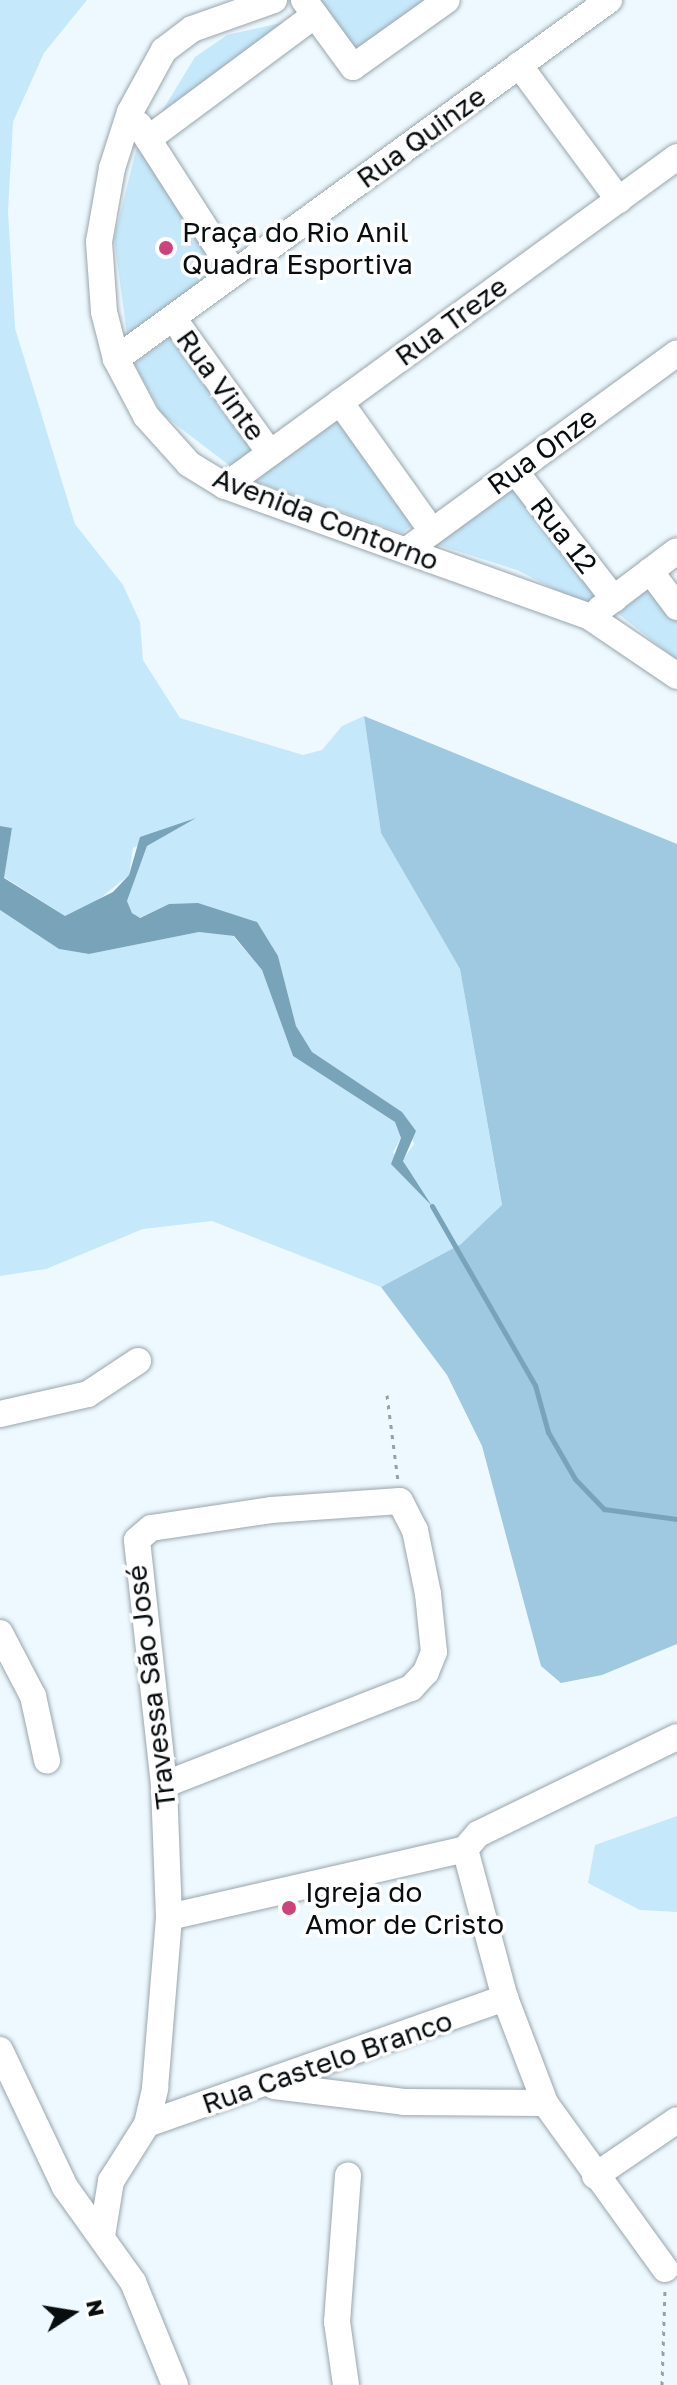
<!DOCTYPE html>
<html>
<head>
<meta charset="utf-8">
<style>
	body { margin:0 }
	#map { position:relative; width:677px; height:2385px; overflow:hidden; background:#eef9ff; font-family:"Golos Text",sans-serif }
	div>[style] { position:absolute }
	.green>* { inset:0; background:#c6e8fb }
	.forest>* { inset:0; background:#9ec9e0 }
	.water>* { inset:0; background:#79a3b9 }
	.stream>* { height:5px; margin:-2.5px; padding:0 2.5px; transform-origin:2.5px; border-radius:2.5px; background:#79a3b9 }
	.path>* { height:3px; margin-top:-1.5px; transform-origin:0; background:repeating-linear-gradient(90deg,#97a0a4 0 4px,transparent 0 10px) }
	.roads { filter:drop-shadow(0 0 2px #99a6ac) drop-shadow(0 0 2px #99a6ac) }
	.minor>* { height:26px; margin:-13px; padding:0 13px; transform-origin:13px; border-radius:13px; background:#fff }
	.dots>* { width:22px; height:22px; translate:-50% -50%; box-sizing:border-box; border:4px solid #fff; border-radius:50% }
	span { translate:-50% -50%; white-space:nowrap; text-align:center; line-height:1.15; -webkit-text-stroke:7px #fff; paint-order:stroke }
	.street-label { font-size:28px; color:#080d0f }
	.poi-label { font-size:28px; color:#080d0f }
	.left { translate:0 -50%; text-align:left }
	.north { position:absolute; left:32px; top:2273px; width:80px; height:80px; -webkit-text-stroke:6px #fff; paint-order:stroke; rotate:78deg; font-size:22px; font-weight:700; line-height:32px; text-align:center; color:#080d0f }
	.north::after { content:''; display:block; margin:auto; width:28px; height:36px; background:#080d0f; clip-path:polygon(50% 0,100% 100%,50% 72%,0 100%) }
</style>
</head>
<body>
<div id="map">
	<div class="green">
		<div style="clip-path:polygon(0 0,87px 0,44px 53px,13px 122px,8px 211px,15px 328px,75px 524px,123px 585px,140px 622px,143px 660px,180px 718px,303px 755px,322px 750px,342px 726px,364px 716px,381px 833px,460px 969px,502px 1206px,461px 1244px,381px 1287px,212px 1221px,143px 1229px,46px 1269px,0 1276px,0 910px,59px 949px,89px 954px,199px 932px,233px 936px,262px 970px,293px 1056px,395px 1122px,401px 1138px,393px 1152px,410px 1173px,403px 1160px,414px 1144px,402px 1112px,312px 1053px,296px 1026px,278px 956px,169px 904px,139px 918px,132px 913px,127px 901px,147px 846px,192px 819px,133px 848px,129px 875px,82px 913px,65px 916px,4px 877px,12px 828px,0 826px)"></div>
		<div style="clip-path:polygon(316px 0,426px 0,353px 54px)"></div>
		<div style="clip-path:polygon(298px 19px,153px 126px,195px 57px,227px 35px)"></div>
		<div style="clip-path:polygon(138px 143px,223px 271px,127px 335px,114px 238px)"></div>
		<div style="clip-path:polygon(173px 334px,256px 451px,234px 469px,162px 414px,134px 364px)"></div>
		<div style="clip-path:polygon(335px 418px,415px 523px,402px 533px,251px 480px)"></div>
		<div style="clip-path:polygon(513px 484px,601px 598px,589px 607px,517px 570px,435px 544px)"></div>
		<div style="clip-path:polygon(651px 585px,677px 619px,677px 660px,616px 612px)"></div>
		<div style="clip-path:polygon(677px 1816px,677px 1912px,640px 1910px,588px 1883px,595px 1845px)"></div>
	</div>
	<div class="forest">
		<div style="clip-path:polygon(364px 716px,677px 844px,677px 1644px,602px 1675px,561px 1683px,541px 1666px,482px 1446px,447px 1375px,381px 1287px,461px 1244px,502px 1205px,460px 969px,381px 833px)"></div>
	</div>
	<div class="water">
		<div style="clip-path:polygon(196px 818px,147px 846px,127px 901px,132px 913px,140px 918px,169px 904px,198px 903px,257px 922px,278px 956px,296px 1026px,312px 1052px,402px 1112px,416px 1131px,403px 1161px,432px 1206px,391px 1164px,401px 1138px,395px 1122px,293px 1056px,262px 970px,234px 936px,199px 932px,89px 954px,59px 949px,0 910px,0 826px,12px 828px,4px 878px,65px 916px,113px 892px,129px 875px,140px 837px)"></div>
	</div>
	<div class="stream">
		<div style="left:432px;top:1206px;width:207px;rotate:60.1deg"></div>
		<div style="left:535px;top:1385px;width:49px;rotate:74.5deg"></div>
		<div style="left:548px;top:1432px;width:54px;rotate:60.1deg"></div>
		<div style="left:575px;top:1479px;width:42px;rotate:46deg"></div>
		<div style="left:604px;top:1509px;width:74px;rotate:7.8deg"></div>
	</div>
	<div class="path">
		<div style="left:387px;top:1395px;width:87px;rotate:82.7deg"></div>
		<div style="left:662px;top:2385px;width:96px;rotate:-88.2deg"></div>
	</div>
	<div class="roads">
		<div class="minor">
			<div style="left:274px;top:0;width:87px;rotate:160.5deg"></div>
			<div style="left:192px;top:29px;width:35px;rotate:143deg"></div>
			<div style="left:164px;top:50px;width:71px;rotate:118.7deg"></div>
			<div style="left:130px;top:112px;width:59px;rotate:107.8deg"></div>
			<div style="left:112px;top:168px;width:75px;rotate:100deg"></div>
			<div style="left:99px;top:242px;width:70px;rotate:85.9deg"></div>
			<div style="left:104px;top:312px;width:49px;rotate:75.7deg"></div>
			<div style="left:116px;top:359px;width:64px;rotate:62.2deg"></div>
			<div style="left:146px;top:416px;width:64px;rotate:48.1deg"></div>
			<div style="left:189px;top:464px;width:42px;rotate:31.4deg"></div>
			<div style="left:225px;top:486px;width:388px;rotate:19.7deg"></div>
			<div style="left:590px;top:617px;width:105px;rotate:34.1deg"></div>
			<div style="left:304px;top:0;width:83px;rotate:53.8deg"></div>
			<div style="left:353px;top:67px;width:115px;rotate:-35.5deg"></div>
			<div style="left:519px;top:65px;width:168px;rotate:53.5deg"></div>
			<div style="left:139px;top:125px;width:176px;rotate:57.3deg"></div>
			<div style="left:148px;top:139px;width:208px;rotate:-36.6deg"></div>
			<div style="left:173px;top:318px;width:166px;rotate:54.3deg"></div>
			<div style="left:116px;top:359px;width:610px;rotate:-36.06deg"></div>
			<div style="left:340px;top:402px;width:158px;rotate:54.5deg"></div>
			<div style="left:515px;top:471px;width:162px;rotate:52.3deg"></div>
			<div style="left:225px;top:486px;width:559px;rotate:-36.05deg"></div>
			<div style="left:407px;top:550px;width:334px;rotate:-36.1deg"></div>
			<div style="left:650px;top:571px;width:45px;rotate:53.1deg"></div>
			<div style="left:600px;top:609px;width:96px;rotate:-37deg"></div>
			<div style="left:0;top:1414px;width:90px;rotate:-12.8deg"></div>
			<div style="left:88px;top:1394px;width:60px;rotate:-33.4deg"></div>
			<div style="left:0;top:1633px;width:71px;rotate:62.4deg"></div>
			<div style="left:33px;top:1696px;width:66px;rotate:77.7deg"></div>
			<div style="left:465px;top:1849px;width:154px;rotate:75deg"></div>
			<div style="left:505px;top:1998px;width:112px;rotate:69.1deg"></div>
			<div style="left:545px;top:2103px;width:205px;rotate:54.1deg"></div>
			<div style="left:169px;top:1917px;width:304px;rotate:-12.9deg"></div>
			<div style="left:465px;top:1849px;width:20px;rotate:-49deg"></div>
			<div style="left:478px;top:1834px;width:221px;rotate:-26deg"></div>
			<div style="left:0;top:2050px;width:152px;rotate:64.6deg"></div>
			<div style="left:65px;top:2187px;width:117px;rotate:54.4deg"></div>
			<div style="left:133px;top:2282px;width:111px;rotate:67.8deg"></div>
			<div style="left:274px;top:2086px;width:131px;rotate:7deg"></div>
			<div style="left:404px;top:2102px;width:141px;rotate:0.4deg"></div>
			<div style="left:147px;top:2124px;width:380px;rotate:-19.4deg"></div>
			<div style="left:595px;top:2176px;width:99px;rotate:-34.3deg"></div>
			<div style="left:102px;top:2236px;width:56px;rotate:-80.7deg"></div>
			<div style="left:111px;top:2181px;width:67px;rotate:-57.7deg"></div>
			<div style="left:147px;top:2124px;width:37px;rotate:-77deg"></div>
			<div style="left:155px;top:2088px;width:172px;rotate:-85.3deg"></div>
			<div style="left:169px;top:1917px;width:132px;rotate:-92.2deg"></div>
			<div style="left:164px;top:1785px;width:246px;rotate:-96.3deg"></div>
			<div style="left:137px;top:1540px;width:18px;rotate:-41deg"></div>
			<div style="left:151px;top:1528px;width:121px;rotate:-8.5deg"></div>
			<div style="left:271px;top:1510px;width:129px;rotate:-4deg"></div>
			<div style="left:400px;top:1501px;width:33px;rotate:63deg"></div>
			<div style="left:415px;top:1530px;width:65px;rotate:78.5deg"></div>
			<div style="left:428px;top:1594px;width:58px;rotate:84.1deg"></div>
			<div style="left:434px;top:1652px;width:22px;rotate:112deg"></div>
			<div style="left:426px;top:1672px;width:22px;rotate:133deg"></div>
			<div style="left:411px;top:1688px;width:265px;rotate:158.6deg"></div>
			<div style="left:346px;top:2385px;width:64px;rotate:-98.1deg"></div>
			<div style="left:337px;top:2322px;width:147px;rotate:-85.7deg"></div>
		</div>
	</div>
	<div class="dots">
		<div style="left:166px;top:248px;background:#cd437c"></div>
		<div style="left:289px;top:1908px;background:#cd437c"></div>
	</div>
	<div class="street-label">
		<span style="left:421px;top:137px;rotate:-36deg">Rua Quinze</span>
		<span style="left:451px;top:321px;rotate:-36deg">Rua Treze</span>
		<span style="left:221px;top:385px;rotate:54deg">Rua Vinte</span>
		<span style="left:542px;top:451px;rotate:-36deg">Rua Onze</span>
		<span style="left:326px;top:519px;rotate:21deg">Avenida Contorno</span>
		<span style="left:564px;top:535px;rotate:52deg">Rua 12</span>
		<span style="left:151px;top:1687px;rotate:-97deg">Travessa São José</span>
		<span style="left:327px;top:2062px;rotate:-19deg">Rua Castelo Branco</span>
	</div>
	<div class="poi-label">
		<span class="left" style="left:182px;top:248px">Praça do Rio Anil<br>Quadra Esportiva</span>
		<span class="left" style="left:305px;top:1908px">Igreja do<br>Amor de Cristo</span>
	</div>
	<div class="north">N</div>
</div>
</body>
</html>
